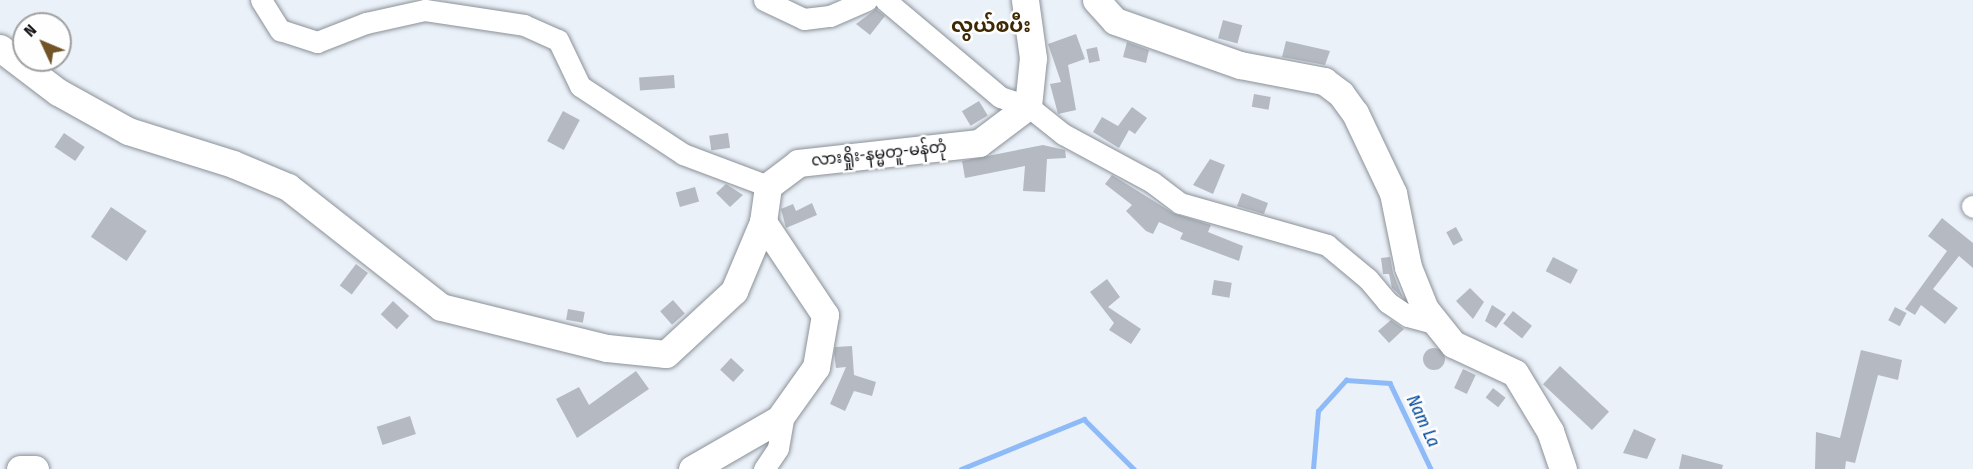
<!DOCTYPE html>
<html>
<head>
<meta charset="utf-8">
<style>
	body { margin:0 }
	#map { position:relative; width:1973px; height:469px; overflow:hidden; background:#ebf1f9; font-family:"Fira Sans Condensed","Noto Sans Myanmar",sans-serif }
	div>[style] { position:absolute }
	.stream>* { height:4.5px; margin:-2.25px; padding:0 2.25px; transform-origin:2.25px; border-radius:2.25px; background:#8fbaf8 }
	.building>* { inset:0; background:#b5bac2; transform-origin:0 0 }
	.round { border-radius:50% }
	.roads { filter:drop-shadow(0 0 2px #8b9198) drop-shadow(0 0 2px #8b9198) }
	.minor>* { height:21px; margin:-10.5px; padding:0 10.5px; transform-origin:10.5px; border-radius:10.5px; background:#fff }
	.major>* { height:27px; margin:-13.5px; padding:0 13.5px; transform-origin:13.5px; border-radius:13.5px; background:#fff }
	span { translate:-50% -50%; white-space:nowrap; text-align:center; line-height:1.15; -webkit-text-stroke:5px #fefefe; paint-order:stroke }
	.street-label { font-size:16px; color:#121417 }
	.water-label { font-size:18px; color:#00499f; font-style:italic }
	.quarter-label { font-size:20px; color:#3d2802; font-weight:700 }
	.north { position:absolute; left:12px; top:12px; width:60px; height:60px; box-sizing:border-box; background:#fefefe; border:2px solid #a0a0a2; border-radius:50%; rotate:314deg; font-size:16px; font-weight:700; line-height:24px; text-align:center; color:#121417 }
	.north::after { content:''; display:block; margin:auto; width:21px; height:27px; background:#715528; clip-path:polygon(50% 0,100% 100%,50% 72%,0 100%) }
</style>
</head>
<body>
<div id="map">
	<div class="stream">
		<div style="left:961px;top:469px;width:133px;rotate:-22.1deg"></div>
		<div style="left:1084px;top:419px;width:71px;rotate:45deg"></div>
		<div style="left:1313px;top:469px;width:58px;rotate:-85.1deg"></div>
		<div style="left:1318px;top:411px;width:42px;rotate:-47.9deg"></div>
		<div style="left:1346px;top:380px;width:44px;rotate:3.9deg"></div>
		<div style="left:1390px;top:383px;width:95px;rotate:64.5deg"></div>
	</div>
	<div class="building">
		<div style="clip-path:polygon(876px 9px,885px 16px,870px 35px,856px 24px)"></div>
		<div style="left:1223px;top:20px;width:20px;height:19px;rotate:15deg"></div>
		<div style="clip-path:polygon(1076px 34px,1085px 59px,1068px 65px,1076px 110px,1058px 114px,1050px 84px,1061px 82px,1048px 44px)"></div>
		<div style="clip-path:polygon(1286px 41px,1330px 51px,1325px 65px,1282px 57px)"></div>
		<div style="clip-path:polygon(1127px 42px,1149px 50px,1146px 63px,1123px 57px)"></div>
		<div style="left:1097px;top:47px;width:14px;height:11px;rotate:78deg"></div>
		<div style="left:674px;top:75px;width:13px;height:35px;rotate:86deg"></div>
		<div style="left:1254px;top:94px;width:17px;height:13px;rotate:10deg"></div>
		<div style="left:979px;top:101px;width:17px;height:20px;rotate:59deg"></div>
		<div style="clip-path:polygon(1132px 107px,1147px 118px,1135px 134px,1129px 130px,1119px 148px,1093px 132px,1102px 117px,1118px 126px)"></div>
		<div style="left:563px;top:111px;width:19px;height:34px;rotate:28deg"></div>
		<div style="left:64px;top:133px;width:25px;height:17px;rotate:34deg"></div>
		<div style="left:728px;top:133px;width:15px;height:19px;rotate:82deg"></div>
		<div style="clip-path:polygon(1043px 145px,1065px 150px,1066px 158px,1047px 159px,1045px 192px,1023px 191px,1025px 166px,965px 178px,962px 161px)"></div>
		<div style="clip-path:polygon(1210px 159px,1225px 165px,1213px 194px,1193px 185px)"></div>
		<div style="clip-path:polygon(1112px 175px,1173px 213px,1211px 225px,1208px 232px,1243px 246px,1239px 261px,1180px 239px,1183px 233px,1159px 222px,1153px 234px,1146px 231px,1126px 211px,1132px 205px,1105px 184px)"></div>
		<div style="clip-path:polygon(726px 184px,743px 195px,730px 207px,716px 193px)"></div>
		<div style="left:695px;top:187px;width:15px;height:20px;rotate:74deg"></div>
		<div style="clip-path:polygon(1242px 193px,1268px 203px,1264px 214px,1237px 206px)"></div>
		<div style="clip-path:polygon(812px 203px,817px 215px,786px 228px,781px 209px,793px 204px,796px 211px)"></div>
		<div style="left:111px;top:207px;width:43px;height:36px;rotate:34deg"></div>
		<div style="clip-path:polygon(1942px 218px,1973px 243px,1973px 268px,1959px 256px,1933px 289px,1958px 308px,1945px 324px,1921px 305px,1915px 315px,1905px 309px,1947px 251px,1928px 236px)"></div>
		<div style="left:1456px;top:227px;width:15px;height:11px;rotate:62deg"></div>
		<div style="clip-path:polygon(1390px 257px,1393px 273px,1403px 298px,1392px 288px,1389px 274px,1383px 274px,1381px 258px)"></div>
		<div style="left:1553px;top:257px;width:28px;height:16px;rotate:27deg"></div>
		<div style="left:356px;top:264px;width:15px;height:27px;rotate:37deg"></div>
		<div style="clip-path:polygon(1107px 279px,1120px 297px,1108px 307px,1141px 329px,1131px 344px,1109px 330px,1114px 323px,1090px 292px)"></div>
		<div style="left:1214px;top:280px;width:18px;height:15px;rotate:9deg"></div>
		<div style="clip-path:polygon(1470px 288px,1484px 302px,1473px 319px,1456px 301px)"></div>
		<div style="left:673px;top:300px;width:18px;height:17px;rotate:49deg"></div>
		<div style="left:393px;top:301px;width:22px;height:18px;rotate:43deg"></div>
		<div style="clip-path:polygon(1492px 305px,1506px 314px,1496px 328px,1485px 321px)"></div>
		<div style="left:1895px;top:307px;width:13px;height:15px;rotate:27deg"></div>
		<div style="left:568px;top:309px;width:17px;height:11px;rotate:10deg"></div>
		<div style="left:1513px;top:311px;width:24px;height:16px;rotate:38deg"></div>
		<div style="clip-path:polygon(1391px 320px,1404px 329px,1389px 343px,1378px 331px)"></div>
		<div style="clip-path:polygon(852px 346px,854px 375px,876px 382px,872px 396px,854px 391px,845px 411px,830px 404px,846px 367px,836px 368px,834px 353px,835px 347px)"></div>
		<div class="round" style="left:1423px;top:348px;width:22px;height:22px"></div>
		<div style="clip-path:polygon(1861px 350px,1902px 360px,1898px 380px,1878px 375px,1855px 463px,1846px 461px,1845px 469px,1815px 469px,1816px 432px,1840px 438px)"></div>
		<div style="left:731px;top:358px;width:18px;height:16px;rotate:43deg"></div>
		<div style="left:1560px;top:366px;width:67px;height:25px;rotate:43deg"></div>
		<div style="left:1463px;top:369px;width:14px;height:21px;rotate:25deg"></div>
		<div style="clip-path:polygon(636px 371px,649px 389px,577px 438px,556px 399px,579px 387px,589px 405px)"></div>
		<div style="left:1493px;top:388px;width:16px;height:12px;rotate:38deg"></div>
		<div style="left:410px;top:416px;width:19px;height:35px;rotate:72deg"></div>
		<div style="clip-path:polygon(1634px 429px,1656px 439px,1647px 459px,1623px 453px)"></div>
		<div style="clip-path:polygon(1682px 454px,1723px 465px,1722px 469px,1679px 469px)"></div>
	</div>
	<div class="roads">
		<div class="minor">
			<div style="left:261px;top:0;width:36px;rotate:58deg"></div>
			<div style="left:280px;top:30px;width:39px;rotate:18deg"></div>
			<div style="left:317px;top:42px;width:53px;rotate:-21.2deg"></div>
			<div style="left:366px;top:23px;width:60px;rotate:-12.4deg"></div>
			<div style="left:425px;top:10px;width:100px;rotate:8.6deg"></div>
			<div style="left:524px;top:25px;width:37px;rotate:24deg"></div>
			<div style="left:558px;top:40px;width:51px;rotate:64.4deg"></div>
			<div style="left:580px;top:86px;width:123px;rotate:33.4deg"></div>
			<div style="left:683px;top:154px;width:91px;rotate:20.6deg"></div>
			<div style="left:764px;top:0;width:44px;rotate:25.4deg"></div>
			<div style="left:804px;top:19px;width:26px;rotate:-7deg"></div>
			<div style="left:830px;top:16px;width:40px;rotate:-23.4deg"></div>
			<div style="left:885px;top:0;width:150px;rotate:40.1deg"></div>
			<div style="left:1000px;top:97px;width:29px;rotate:18deg"></div>
			<div style="left:1028px;top:106px;width:45px;rotate:38.7deg"></div>
			<div style="left:1063px;top:134px;width:101px;rotate:28.3deg"></div>
			<div style="left:1152px;top:182px;width:35px;rotate:37deg"></div>
			<div style="left:1180px;top:203px;width:153px;rotate:15.9deg"></div>
			<div style="left:1327px;top:245px;width:53px;rotate:39.7deg"></div>
			<div style="left:1368px;top:279px;width:30px;rotate:50deg"></div>
			<div style="left:1387px;top:302px;width:25px;rotate:34deg"></div>
			<div style="left:1408px;top:316px;width:30px;rotate:15deg"></div>
			<div style="left:1972px;top:206px;width:1px;rotate:45deg"></div>
			<div style="left:764px;top:469px;width:25px;rotate:-56deg"></div>
			<div style="left:778px;top:448px;width:36px;rotate:-80deg"></div>
		</div>
		<div class="major">
			<div style="left:1096px;top:0;width:28px;rotate:48deg"></div>
			<div style="left:1115px;top:21px;width:133px;rotate:19.4deg"></div>
			<div style="left:1240px;top:65px;width:86px;rotate:10.8deg"></div>
			<div style="left:1324px;top:81px;width:21px;rotate:37deg"></div>
			<div style="left:1341px;top:94px;width:24px;rotate:54deg"></div>
			<div style="left:1355px;top:113px;width:89px;rotate:64.6deg"></div>
			<div style="left:1393px;top:193px;width:76px;rotate:78.5deg"></div>
			<div style="left:1408px;top:267px;width:45px;rotate:68deg"></div>
			<div style="left:1425px;top:309px;width:45px;rotate:51.3deg"></div>
			<div style="left:1453px;top:344px;width:68px;rotate:25.1deg"></div>
			<div style="left:1515px;top:373px;width:68px;rotate:58.9deg"></div>
			<div style="left:1550px;top:431px;width:40px;rotate:71.1deg"></div>
			<div style="left:0;top:48px;width:73px;rotate:37.2deg"></div>
			<div style="left:58px;top:92px;width:80px;rotate:29.1deg"></div>
			<div style="left:128px;top:131px;width:110px;rotate:17.4deg"></div>
			<div style="left:233px;top:164px;width:60px;rotate:22.7deg"></div>
			<div style="left:288px;top:187px;width:194px;rotate:38.1deg"></div>
			<div style="left:441px;top:307px;width:171px;rotate:13.9deg"></div>
			<div style="left:607px;top:348px;width:59px;rotate:5.8deg"></div>
			<div style="left:666px;top:354px;width:93px;rotate:-42.8deg"></div>
			<div style="left:734px;top:291px;width:75px;rotate:-67.2deg"></div>
			<div style="left:20px;top:469px;width:15px"></div>
			<div style="left:692px;top:469px;width:100px;rotate:-29.9deg"></div>
			<div style="left:779px;top:419px;width:64px;rotate:-54.6deg"></div>
			<div style="left:816px;top:367px;width:53px;rotate:-80.2deg"></div>
			<div style="left:825px;top:315px;width:112px;rotate:-123.7deg"></div>
			<div style="left:763px;top:222px;width:36px;rotate:-82deg"></div>
			<div style="left:768px;top:186px;width:38px;rotate:-37deg"></div>
			<div style="left:798px;top:163px;width:182px;rotate:-6.3deg"></div>
			<div style="left:979px;top:143px;width:61px;rotate:-37.1deg"></div>
			<div style="left:1028px;top:106px;width:48px;rotate:-84.1deg"></div>
			<div style="left:1033px;top:58px;width:59px;rotate:-97.9deg"></div>
		</div>
	</div>
	<div class="street-label">
		<span style="left:879px;top:154px;rotate:-6deg">လားရှိုး-နမ္မတူ-မန်တုံ</span>
	</div>
	<div class="water-label">
		<span style="left:1423px;top:421px;rotate:65deg">Nam La</span>
	</div>
	<div class="quarter-label">
		<span style="left:991px;top:25px">လွယ်စပီး</span>
	</div>
	<div class="north">N</div>
</div>
</body>
</html>
